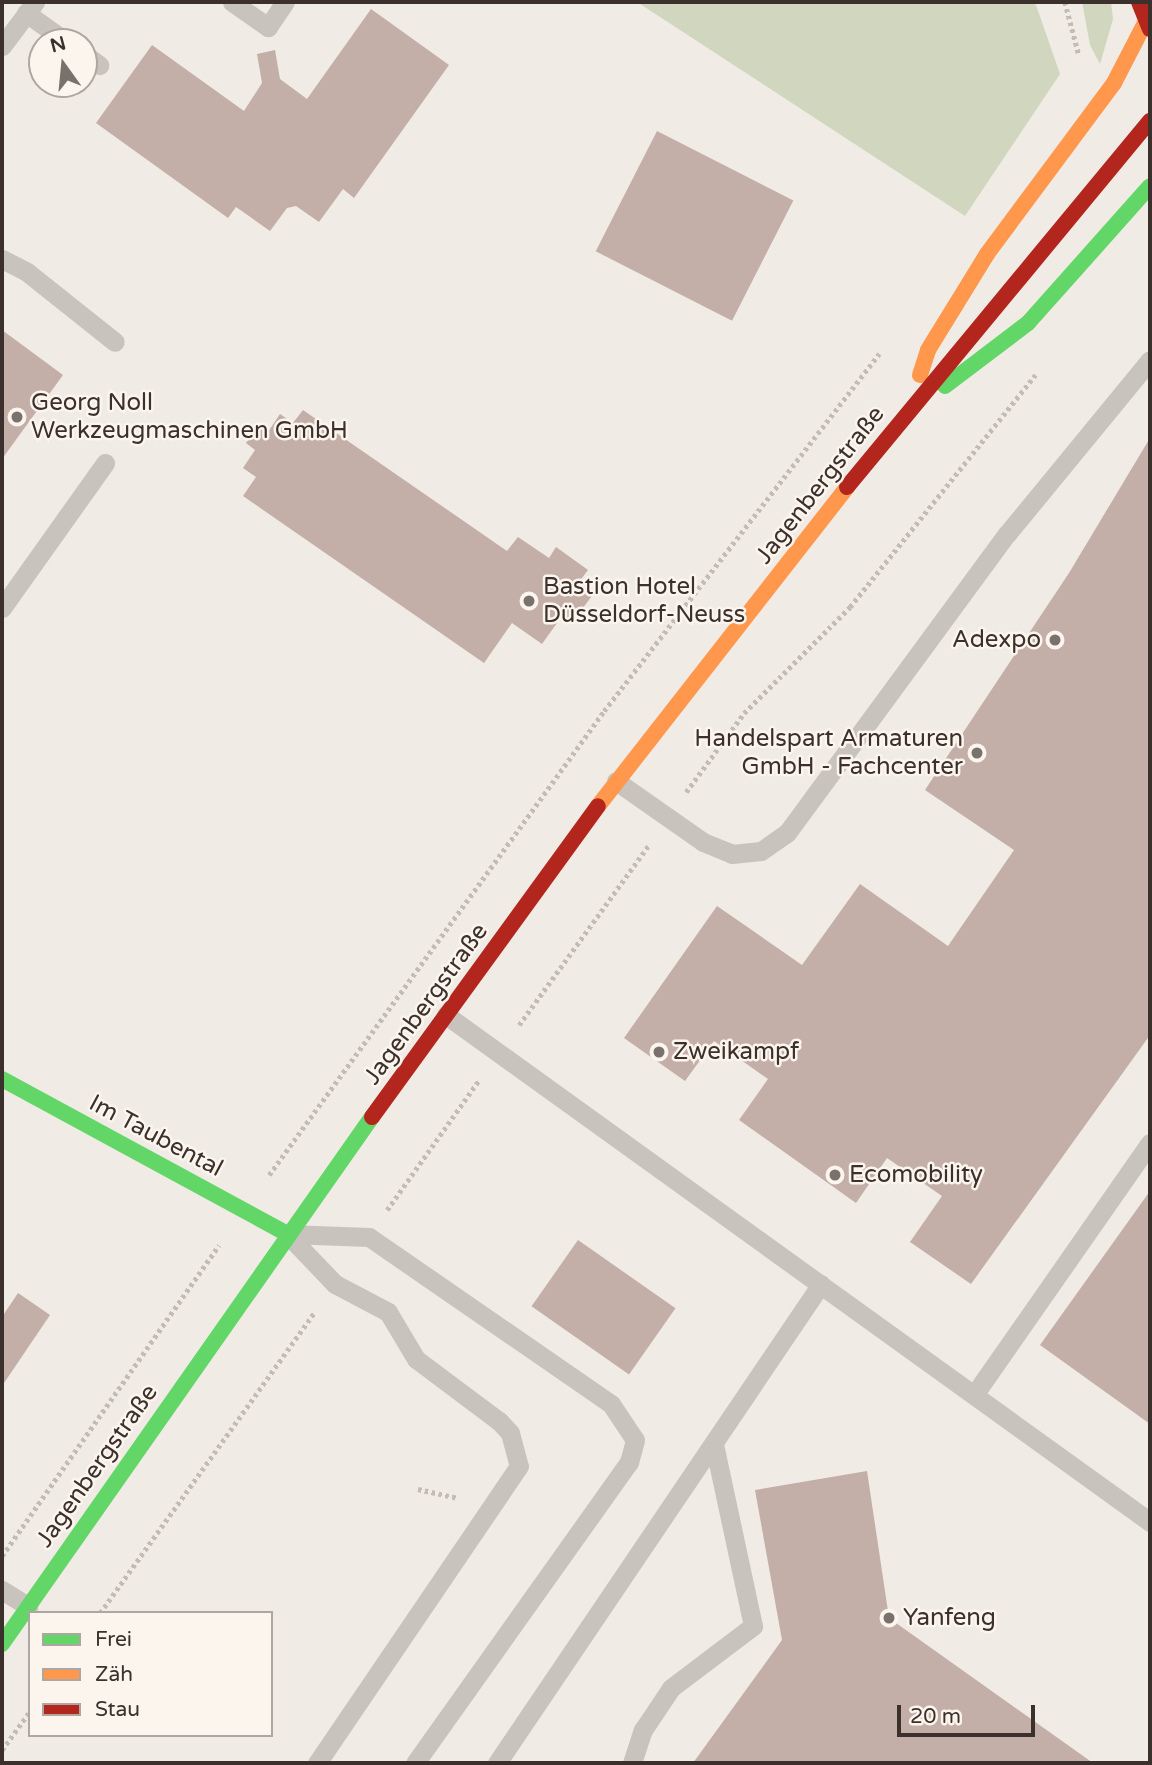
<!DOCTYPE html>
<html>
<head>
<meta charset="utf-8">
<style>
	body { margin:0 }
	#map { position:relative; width:1152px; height:1765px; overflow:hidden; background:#f0ebe5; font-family:"Varela Round",sans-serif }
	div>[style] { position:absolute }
	.green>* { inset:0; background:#d1d6bf }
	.building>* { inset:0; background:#c3afa7; transform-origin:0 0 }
	.path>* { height:4.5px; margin-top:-2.25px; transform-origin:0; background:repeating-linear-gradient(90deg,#c2bbb6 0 3.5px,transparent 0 7px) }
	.lane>* { height:19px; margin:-9.5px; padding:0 9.5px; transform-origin:9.5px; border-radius:9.5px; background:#c9c3be }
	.fast>* { height:16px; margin:-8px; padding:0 8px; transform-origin:8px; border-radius:8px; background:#63d668 }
	.slow>* { height:16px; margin:-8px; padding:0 8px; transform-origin:8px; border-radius:8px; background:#ff974d }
	.jam>* { height:16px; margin:-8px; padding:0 8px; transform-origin:8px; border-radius:8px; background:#b3261e }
	.dots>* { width:19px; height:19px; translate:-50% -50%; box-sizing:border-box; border:4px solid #fbf5ee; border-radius:50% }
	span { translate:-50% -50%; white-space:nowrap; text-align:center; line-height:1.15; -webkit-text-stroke:5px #fbf5ee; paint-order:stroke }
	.poi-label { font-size:24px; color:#3b302b }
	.left { translate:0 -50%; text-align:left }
	.right { translate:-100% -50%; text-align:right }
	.street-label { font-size:24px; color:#3b302b }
	.frame { position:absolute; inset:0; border:4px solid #3b302b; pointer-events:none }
	.legend { position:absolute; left:28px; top:1611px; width:245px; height:126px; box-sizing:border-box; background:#fbf5ee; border:2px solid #aea6a0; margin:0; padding:9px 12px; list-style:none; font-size:21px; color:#3b302b }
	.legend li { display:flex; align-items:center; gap:14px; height:35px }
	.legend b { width:35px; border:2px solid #aea6a0 }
	.north { position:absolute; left:28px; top:28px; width:70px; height:70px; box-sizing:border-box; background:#fbf5ee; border:2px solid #aea6a0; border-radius:50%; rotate:345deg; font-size:19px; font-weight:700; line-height:28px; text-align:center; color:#3b302b }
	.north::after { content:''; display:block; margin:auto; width:24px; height:32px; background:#7a716c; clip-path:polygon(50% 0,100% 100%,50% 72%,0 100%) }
	.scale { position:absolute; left:897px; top:1705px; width:138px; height:32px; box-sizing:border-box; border:4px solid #3b302b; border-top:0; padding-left:9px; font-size:21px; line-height:24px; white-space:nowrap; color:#3b302b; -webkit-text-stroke:5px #fbf5ee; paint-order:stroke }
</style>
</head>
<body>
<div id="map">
	<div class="green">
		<div style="clip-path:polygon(637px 2px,1030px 2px,1036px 5px,1060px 74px,965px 216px)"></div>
		<div style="clip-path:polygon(1082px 2px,1111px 2px,1113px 19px,1100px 64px,1090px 45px)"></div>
	</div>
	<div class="building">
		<div style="clip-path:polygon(371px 9px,449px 65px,354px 198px,343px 189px,319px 222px,296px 206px,287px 208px,270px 231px,236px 207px,228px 218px,96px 123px,152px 45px,244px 111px,262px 83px,257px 54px,275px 50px,280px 79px,307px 99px)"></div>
		<div style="left:657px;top:131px;width:153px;height:135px;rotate:27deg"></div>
		<div style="clip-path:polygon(2px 330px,63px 375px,2px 459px)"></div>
		<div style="clip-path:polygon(303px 410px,507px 551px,518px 537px,549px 558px,556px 547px,588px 570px,579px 582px,594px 593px,572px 623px,562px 616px,542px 644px,512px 623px,484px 663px,243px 496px,256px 477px,243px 468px,255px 450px,246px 443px,259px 425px,268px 432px,280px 414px,293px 423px)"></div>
		<div style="clip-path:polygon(1150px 438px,1150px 1035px,971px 1284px,910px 1242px,942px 1196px,887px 1158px,856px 1203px,739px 1120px,768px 1079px,714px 1041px,685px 1081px,624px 1038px,717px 906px,802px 965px,860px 884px,948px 946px,1014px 850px,925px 790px,1069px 573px)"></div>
		<div style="clip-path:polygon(1150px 1191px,1150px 1424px,1040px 1345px)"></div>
		<div style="left:578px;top:1240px;width:119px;height:81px;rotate:35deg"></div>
		<div style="clip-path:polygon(18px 1293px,50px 1315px,2px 1386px,2px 1317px)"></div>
		<div style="clip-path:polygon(867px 1471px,889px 1618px,1093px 1763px,693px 1763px,782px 1640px,755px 1490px)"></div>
	</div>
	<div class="path">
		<div style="left:1065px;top:2px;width:55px;rotate:75.2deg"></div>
		<div style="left:686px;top:792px;width:98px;rotate:-53.7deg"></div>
		<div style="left:744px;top:713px;width:150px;rotate:-45deg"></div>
		<div style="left:850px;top:607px;width:297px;rotate:-51.4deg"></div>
		<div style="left:519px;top:1025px;width:222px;rotate:-54.2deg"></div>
		<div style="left:269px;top:1175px;width:572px;rotate:-54.17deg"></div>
		<div style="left:604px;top:711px;width:451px;rotate:-52.4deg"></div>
		<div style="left:387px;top:1210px;width:159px;rotate:-54.7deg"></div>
		<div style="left:418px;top:1489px;width:41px;rotate:12.7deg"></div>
		<div style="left:2px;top:1556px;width:379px;rotate:-55.1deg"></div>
		<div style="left:100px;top:1613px;width:370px;rotate:-54.5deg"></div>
		<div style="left:2px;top:1750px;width:48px;rotate:-54.3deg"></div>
	</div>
	<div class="lane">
		<div style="left:232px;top:2px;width:44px;rotate:34.8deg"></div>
		<div style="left:268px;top:27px;width:30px;rotate:-56deg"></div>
		<div style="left:26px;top:13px;width:50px;rotate:35.3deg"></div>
		<div style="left:2px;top:46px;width:55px;rotate:-53.1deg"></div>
		<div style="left:84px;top:54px;width:19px;rotate:36deg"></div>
		<div style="left:2px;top:259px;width:28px;rotate:27deg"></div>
		<div style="left:27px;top:272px;width:112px;rotate:38.5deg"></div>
		<div style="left:2px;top:608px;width:178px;rotate:-54.6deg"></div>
		<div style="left:616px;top:781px;width:106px;rotate:35deg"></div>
		<div style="left:703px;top:842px;width:31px;rotate:22deg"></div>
		<div style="left:732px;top:854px;width:29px;rotate:-6deg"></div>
		<div style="left:761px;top:851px;width:32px;rotate:-35deg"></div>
		<div style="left:787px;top:833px;width:371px;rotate:-53.7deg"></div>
		<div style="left:1007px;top:534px;width:225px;rotate:-50.6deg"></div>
		<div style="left:446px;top:1015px;width:868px;rotate:35.76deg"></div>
		<div style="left:287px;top:1234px;width:82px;rotate:2.1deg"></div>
		<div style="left:369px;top:1237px;width:294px;rotate:34.6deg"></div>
		<div style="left:611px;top:1404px;width:43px;rotate:56.3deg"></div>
		<div style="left:635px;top:1440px;width:23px;rotate:105deg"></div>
		<div style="left:629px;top:1462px;width:369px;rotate:125.4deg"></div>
		<div style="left:287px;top:1234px;width:69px;rotate:46.2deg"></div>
		<div style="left:335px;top:1284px;width:60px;rotate:27.8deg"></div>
		<div style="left:388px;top:1312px;width:55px;rotate:59.2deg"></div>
		<div style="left:416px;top:1359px;width:104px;rotate:36.8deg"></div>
		<div style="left:499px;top:1421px;width:16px;rotate:47deg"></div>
		<div style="left:510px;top:1433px;width:34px;rotate:75deg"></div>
		<div style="left:519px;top:1466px;width:359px;rotate:124.2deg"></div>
		<div style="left:974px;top:1395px;width:307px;rotate:-55.1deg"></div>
		<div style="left:2px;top:1590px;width:31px;rotate:32deg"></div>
		<div style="left:497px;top:1763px;width:578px;rotate:-55.93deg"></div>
		<div style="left:632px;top:1763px;width:35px;rotate:-72deg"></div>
		<div style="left:643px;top:1730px;width:50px;rotate:-56.3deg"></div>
		<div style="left:671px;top:1688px;width:103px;rotate:-37.1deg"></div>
		<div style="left:753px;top:1626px;width:186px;rotate:-102.1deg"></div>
	</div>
	<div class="fast">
		<div style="left:945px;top:386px;width:104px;rotate:-37.2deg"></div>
		<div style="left:1028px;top:323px;width:183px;rotate:-48.3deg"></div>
		<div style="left:2px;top:1079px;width:324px;rotate:28.5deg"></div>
		<div style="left:2px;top:1644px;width:644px;rotate:-54.93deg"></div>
	</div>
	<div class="slow">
		<div style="left:920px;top:375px;width:26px;rotate:-72deg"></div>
		<div style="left:928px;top:350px;width:113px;rotate:-58.4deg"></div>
		<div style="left:987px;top:254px;width:213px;rotate:-53.4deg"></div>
		<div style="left:1114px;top:83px;width:70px;rotate:-62.7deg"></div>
		<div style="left:598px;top:806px;width:405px;rotate:-52deg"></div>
	</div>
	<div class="jam">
		<div style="left:1139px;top:2px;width:29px;rotate:68deg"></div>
		<div style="left:847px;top:487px;width:475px;rotate:-50.4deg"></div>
		<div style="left:372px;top:1117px;width:384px;rotate:-54deg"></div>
	</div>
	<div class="dots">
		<div style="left:17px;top:417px;background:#7a716c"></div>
		<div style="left:529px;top:601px;background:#7a716c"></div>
		<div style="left:1055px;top:640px;background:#7a716c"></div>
		<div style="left:977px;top:753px;background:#7a716c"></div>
		<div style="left:659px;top:1052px;background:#7a716c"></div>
		<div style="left:835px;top:1175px;background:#7a716c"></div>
		<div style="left:889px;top:1618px;background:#7a716c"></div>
	</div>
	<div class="poi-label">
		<span class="left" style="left:31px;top:417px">Georg Noll<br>Werkzeugmaschinen GmbH</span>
		<span class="left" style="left:543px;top:601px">Bastion Hotel<br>Düsseldorf-Neuss</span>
		<span class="right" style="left:1041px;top:640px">Adexpo</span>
		<span class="right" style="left:963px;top:753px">Handelspart Armaturen<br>GmbH - Fachcenter</span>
		<span class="left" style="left:673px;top:1052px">Zweikampf</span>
		<span class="left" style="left:849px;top:1175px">Ecomobility</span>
		<span class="left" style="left:903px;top:1618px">Yanfeng</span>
	</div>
	<div class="street-label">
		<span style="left:820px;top:485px;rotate:-52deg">Jagenbergstraße</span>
		<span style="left:426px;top:1004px;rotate:-54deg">Jagenbergstraße</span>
		<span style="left:156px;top:1136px;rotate:28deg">Im Taubental</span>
		<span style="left:97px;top:1466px;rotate:-55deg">Jagenbergstraße</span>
	</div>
	<div class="frame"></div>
	<ul class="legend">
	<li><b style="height:9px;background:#63d668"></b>Frei</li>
	<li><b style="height:9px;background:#ff974d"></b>Zäh</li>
	<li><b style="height:9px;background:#b3261e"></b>Stau</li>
	</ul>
	<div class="north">N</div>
	<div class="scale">20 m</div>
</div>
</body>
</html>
